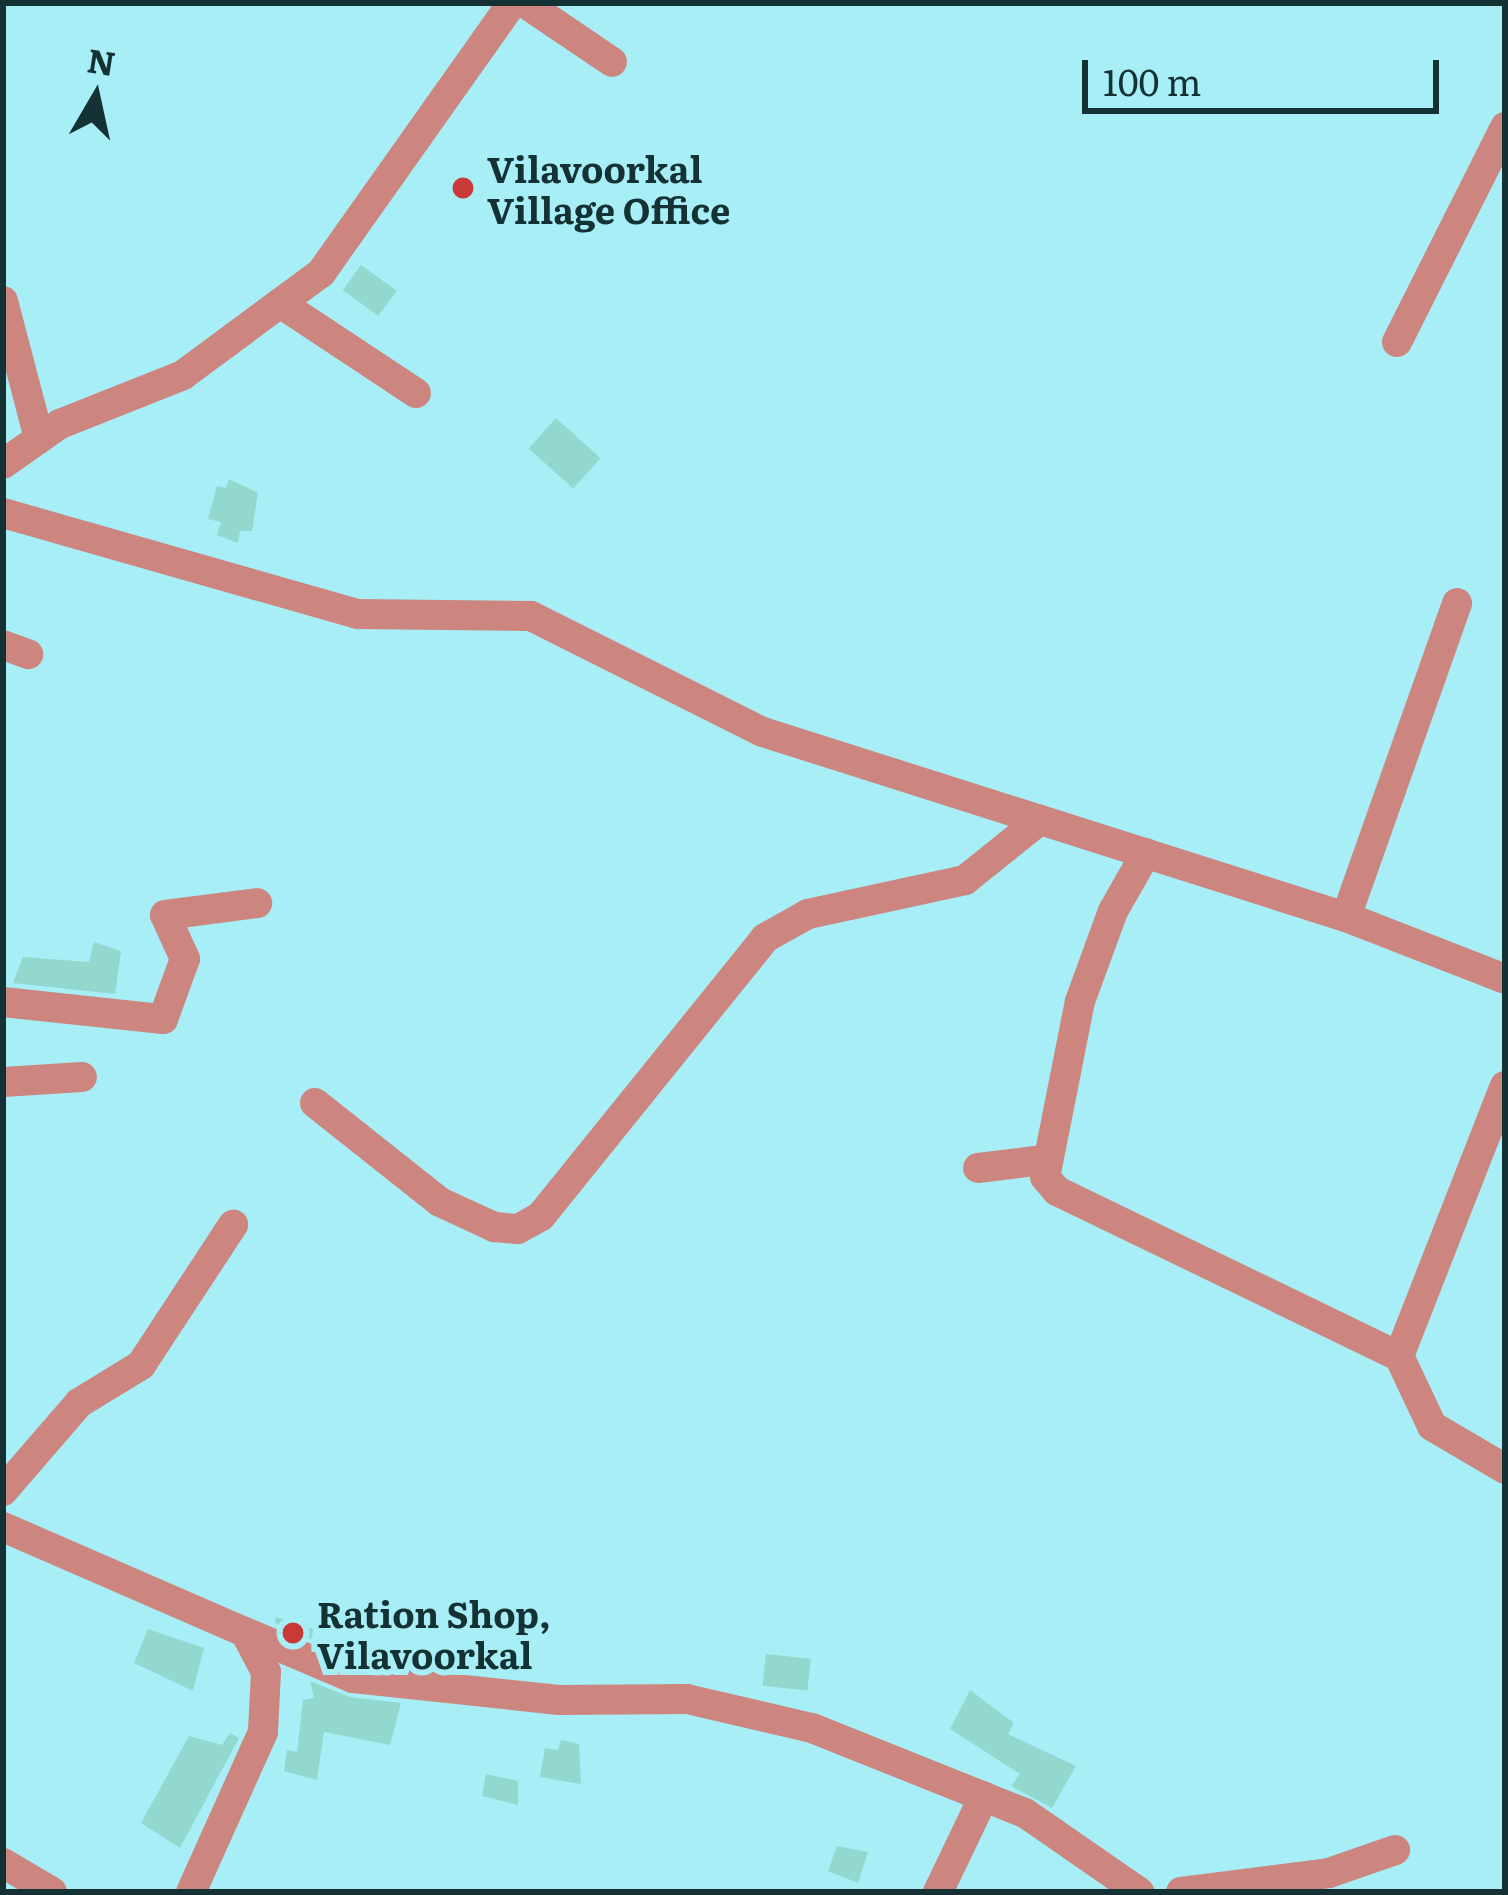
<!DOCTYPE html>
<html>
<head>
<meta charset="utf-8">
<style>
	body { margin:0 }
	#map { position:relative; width:1508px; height:1895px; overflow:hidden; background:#a7eef6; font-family:Literata,serif }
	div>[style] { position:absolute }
	.building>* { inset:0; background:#93d8cf; transform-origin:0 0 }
	.minor>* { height:30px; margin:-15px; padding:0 15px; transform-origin:15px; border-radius:15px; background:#cc867f }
	.dots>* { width:33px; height:33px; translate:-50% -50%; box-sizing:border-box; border:6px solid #a7eef6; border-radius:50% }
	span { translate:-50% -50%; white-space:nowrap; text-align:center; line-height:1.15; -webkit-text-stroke:12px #a7eef6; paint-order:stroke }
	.poi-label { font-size:36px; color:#143134; font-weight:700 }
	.left { translate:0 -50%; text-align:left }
	.frame { position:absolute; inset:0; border:6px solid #143134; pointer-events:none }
	.north { position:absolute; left:36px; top:36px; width:120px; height:120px; -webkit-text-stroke:9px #a7eef6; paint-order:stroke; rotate:9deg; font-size:33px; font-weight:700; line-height:48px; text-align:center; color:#143134 }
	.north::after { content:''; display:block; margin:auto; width:42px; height:54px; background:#143134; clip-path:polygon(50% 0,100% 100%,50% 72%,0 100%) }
	.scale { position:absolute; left:1082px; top:60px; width:357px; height:54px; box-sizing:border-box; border:6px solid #143134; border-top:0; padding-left:15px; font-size:36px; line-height:42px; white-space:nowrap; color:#143134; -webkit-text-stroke:9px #a7eef6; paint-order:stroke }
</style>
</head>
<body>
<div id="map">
	<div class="building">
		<div style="left:361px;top:265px;width:44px;height:31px;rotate:36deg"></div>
		<div style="left:556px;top:418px;width:60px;height:41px;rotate:42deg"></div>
		<div style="clip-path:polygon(229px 479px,258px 493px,252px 531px,240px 531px,238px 543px,217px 535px,221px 522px,208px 519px,217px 486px,226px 488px)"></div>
		<div style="clip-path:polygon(94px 942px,121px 951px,115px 994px,13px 983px,23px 957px,89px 962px)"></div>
		<div style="clip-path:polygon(276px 1617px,314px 1629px,311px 1639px,275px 1623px)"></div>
		<div style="clip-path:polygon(148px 1629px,204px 1648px,193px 1691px,134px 1663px)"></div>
		<div style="left:766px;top:1654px;width:45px;height:32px;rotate:6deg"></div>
		<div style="clip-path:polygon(310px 1681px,350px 1697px,401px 1703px,390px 1745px,324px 1732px,317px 1780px,284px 1771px,287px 1750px,297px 1752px,303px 1700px,314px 1698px)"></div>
		<div style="clip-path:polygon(970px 1690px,1014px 1723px,1008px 1734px,1076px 1766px,1052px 1808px,1011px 1786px,1020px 1774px,950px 1729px)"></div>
		<div style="clip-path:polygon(230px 1733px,239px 1738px,180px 1848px,141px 1823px,189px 1736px,222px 1745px)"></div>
		<div style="clip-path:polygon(561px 1740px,579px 1744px,581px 1784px,540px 1777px,545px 1748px,558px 1750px)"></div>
		<div style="clip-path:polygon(486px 1774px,518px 1781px,518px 1805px,482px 1796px)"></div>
		<div style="clip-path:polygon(837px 1846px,868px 1852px,858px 1883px,828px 1871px)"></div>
	</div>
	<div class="minor">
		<div style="left:525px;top:3px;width:105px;rotate:34.1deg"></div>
		<div style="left:3px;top:301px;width:142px;rotate:75.3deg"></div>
		<div style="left:280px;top:303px;width:163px;rotate:33.5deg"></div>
		<div style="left:1397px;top:342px;width:241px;rotate:-63.3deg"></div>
		<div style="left:3px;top:464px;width:70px;rotate:-35.1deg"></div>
		<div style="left:60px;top:424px;width:132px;rotate:-21.7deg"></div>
		<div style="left:183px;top:375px;width:172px;rotate:-36.5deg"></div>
		<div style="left:321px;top:273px;width:331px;rotate:-54.7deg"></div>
		<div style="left:3px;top:513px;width:369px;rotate:15.9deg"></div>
		<div style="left:358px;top:614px;width:173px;rotate:0.7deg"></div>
		<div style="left:531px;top:616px;width:259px;rotate:26.6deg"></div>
		<div style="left:763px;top:732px;width:612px;rotate:17.61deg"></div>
		<div style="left:1346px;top:917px;width:171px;rotate:21.3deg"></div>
		<div style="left:3px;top:645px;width:27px;rotate:20deg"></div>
		<div style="left:1146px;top:853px;width:67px;rotate:119.6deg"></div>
		<div style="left:1113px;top:911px;width:96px;rotate:110.1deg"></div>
		<div style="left:1080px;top:1001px;width:179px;rotate:101.2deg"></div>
		<div style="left:1045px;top:1177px;width:18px;rotate:49deg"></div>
		<div style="left:1057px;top:1191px;width:380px;rotate:25.8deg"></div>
		<div style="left:1399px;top:1356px;width:77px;rotate:64.8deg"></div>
		<div style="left:1432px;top:1426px;width:85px;rotate:30.5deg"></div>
		<div style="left:1346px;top:917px;width:333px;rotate:-70.5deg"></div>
		<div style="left:3px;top:1002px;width:161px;rotate:6.1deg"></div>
		<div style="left:163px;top:1019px;width:64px;rotate:-69.9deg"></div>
		<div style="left:185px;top:959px;width:48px;rotate:-114.4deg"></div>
		<div style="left:165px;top:915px;width:93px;rotate:-7.4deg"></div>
		<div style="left:3px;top:1082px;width:79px;rotate:-3.6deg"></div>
		<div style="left:315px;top:1103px;width:159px;rotate:38.4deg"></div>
		<div style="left:440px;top:1202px;width:60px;rotate:24.8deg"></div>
		<div style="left:494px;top:1227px;width:24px;rotate:5deg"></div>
		<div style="left:518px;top:1229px;width:26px;rotate:-29deg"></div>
		<div style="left:541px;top:1216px;width:357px;rotate:-51.1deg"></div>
		<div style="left:765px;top:938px;width:49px;rotate:-29.2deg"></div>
		<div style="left:808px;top:914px;width:161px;rotate:-12.2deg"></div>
		<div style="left:965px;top:880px;width:96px;rotate:-38.7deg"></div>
		<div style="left:978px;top:1168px;width:64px;rotate:-7.1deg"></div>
		<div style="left:1399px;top:1356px;width:290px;rotate:-68.6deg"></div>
		<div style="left:3px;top:1491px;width:116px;rotate:-49.2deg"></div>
		<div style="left:79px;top:1403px;width:73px;rotate:-31.5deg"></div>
		<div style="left:141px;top:1365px;width:168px;rotate:-56.7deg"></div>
		<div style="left:3px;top:1527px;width:264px;rotate:23.5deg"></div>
		<div style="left:245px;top:1632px;width:45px;rotate:62.3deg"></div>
		<div style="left:266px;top:1672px;width:60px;rotate:92.9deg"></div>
		<div style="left:263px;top:1732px;width:175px;rotate:114.2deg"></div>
		<div style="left:245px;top:1632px;width:117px;rotate:23.1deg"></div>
		<div style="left:353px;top:1678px;width:207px;rotate:6.1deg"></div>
		<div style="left:559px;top:1700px;width:128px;rotate:-0.4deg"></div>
		<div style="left:687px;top:1699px;width:128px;rotate:13.1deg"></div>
		<div style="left:812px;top:1728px;width:229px;rotate:21.8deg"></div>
		<div style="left:1025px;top:1813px;width:139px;rotate:34.7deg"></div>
		<div style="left:3px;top:1863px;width:57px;rotate:30.6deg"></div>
		<div style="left:938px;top:1892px;width:106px;rotate:-64.4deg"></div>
		<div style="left:1181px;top:1892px;width:149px;rotate:-7.3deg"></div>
		<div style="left:1329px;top:1873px;width:70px;rotate:-19.2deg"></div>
	</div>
	<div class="dots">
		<div style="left:463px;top:188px;background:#c83938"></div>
		<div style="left:293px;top:1633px;background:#c83938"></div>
	</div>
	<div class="poi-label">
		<span class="left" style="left:487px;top:188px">Vilavoorkal<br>Village Office</span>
		<span class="left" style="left:317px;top:1633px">Ration Shop,<br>Vilavoorkal</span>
	</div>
	<div class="frame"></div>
	<div class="north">N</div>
	<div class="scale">100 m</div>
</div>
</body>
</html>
